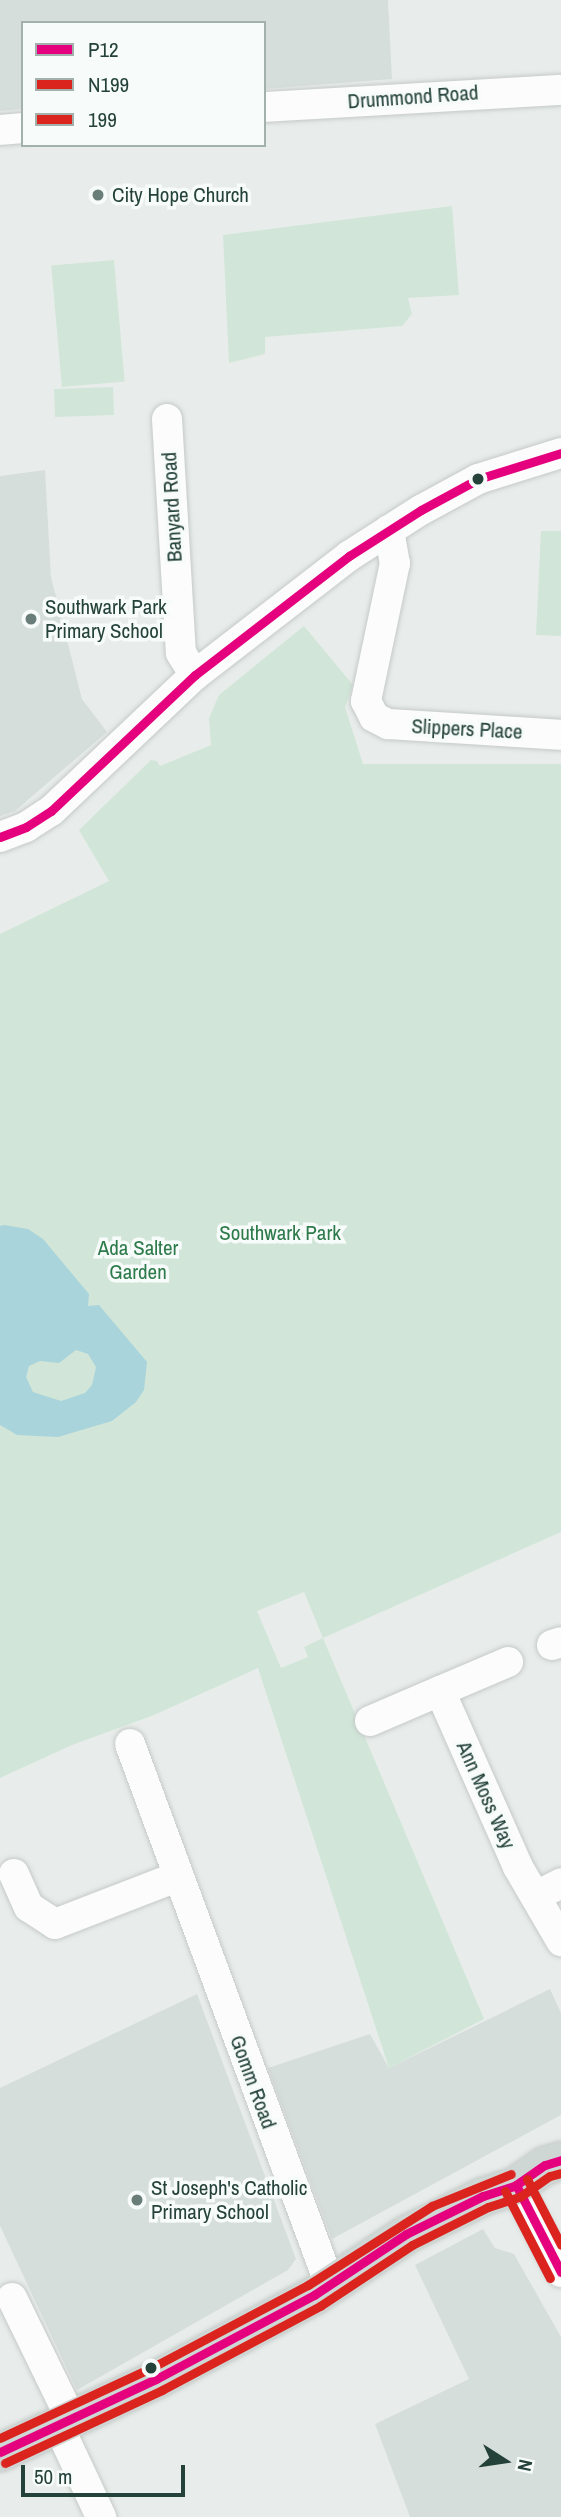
<!DOCTYPE html>
<html>
<head>
<meta charset="utf-8">
<style>
	body { margin:0 }
	#map { position:relative; width:561px; height:2517px; overflow:hidden; background:#e8edeb; font-family:"Archivo Narrow",sans-serif }
	div>[style] { position:absolute }
	.built>* { inset:0; background:#d6dedb }
	.green>* { inset:0; background:#d1e6d8; transform-origin:0 0 }
	.water>* { inset:0; background:#a9d4db }
	.roads { filter:drop-shadow(0 0 2px #c5cac8) drop-shadow(0 0 2px #c5cac8) }
	.minor>* { height:30px; margin:-15px; padding:0 15px; transform-origin:15px; border-radius:15px; background:#fcfcfc }
	.major>* { height:37px; margin:-18.5px; padding:0 18.5px; transform-origin:18.5px; border-radius:18.5px; background:#cfd7d5 }
	.bus-1>* { height:9px; margin:-4.5px; padding:0 4.5px; transform-origin:4.5px; border-radius:4.5px; background:#e5007d }
	.bus-2>* { height:9px; margin:-4.5px; padding:0 4.5px; transform-origin:4.5px; border-radius:4.5px; background:#dc241f }
	.bus-3>* { height:9px; margin:-4.5px; padding:0 4.5px; transform-origin:4.5px; border-radius:4.5px; background:#dc241f }
	.dots>* { width:19px; height:19px; translate:-50% -50%; box-sizing:border-box; border:4px solid #f7fbf9; border-radius:50% }
	span { translate:-50% -50%; white-space:nowrap; text-align:center; line-height:1.15; -webkit-text-stroke:7px #f7fbf9; paint-order:stroke }
	.street-label { font-size:21px; color:#24423a }
	.poi-label { font-size:21px; color:#24423a }
	.left { translate:0 -50%; text-align:left }
	.park-label { font-size:21px; color:#2d7a4b }
	.legend { position:absolute; left:21px; top:21px; width:245px; height:126px; box-sizing:border-box; background:#f7fbf9; border:2px solid #a3b1ad; margin:0; padding:9px 12px; list-style:none; font-size:21px; color:#24423a }
	.legend li { display:flex; align-items:center; gap:14px; height:35px }
	.legend b { width:35px; border:2px solid #a3b1ad }
	.north { position:absolute; left:470px; top:2426px; width:70px; height:70px; -webkit-text-stroke:5px #f7fbf9; paint-order:stroke; rotate:102deg; font-size:19px; font-weight:700; line-height:28px; text-align:center; color:#24423a }
	.north::after { content:''; display:block; margin:auto; width:24px; height:32px; background:#24423a; clip-path:polygon(50% 0,100% 100%,50% 72%,0 100%) }
	.scale { position:absolute; left:21px; top:2465px; width:164px; height:32px; box-sizing:border-box; border:4px solid #24423a; border-top:0; padding-left:9px; font-size:21px; line-height:24px; white-space:nowrap; color:#24423a; -webkit-text-stroke:5px #f7fbf9; paint-order:stroke }
</style>
</head>
<body>
<div id="map">
	<div class="built">
		<div style="clip-path:polygon(0 0,388px 0,392px 79px,264px 89px,264px 23px,23px 23px,23px 109px,0 111px)"></div>
		<div style="clip-path:polygon(45px 470px,51px 577px,82px 699px,107px 732px,15px 811px,0 816px,0 476px)"></div>
		<div style="clip-path:polygon(550px 1989px,561px 2013px,561px 2115px,332px 2239px,268px 2068px,370px 2034px,389px 2068px)"></div>
		<div style="clip-path:polygon(197px 1994px,296px 2259px,288px 2270px,77px 2390px,0 2226px,0 2088px)"></div>
		<div style="clip-path:polygon(483px 2229px,495px 2248px,514px 2254px,561px 2337px,561px 2517px,410px 2517px,375px 2424px,469px 2379px,415px 2265px)"></div>
	</div>
	<div class="green">
		<div style="clip-path:polygon(452px 206px,459px 295px,408px 298px,412px 314px,402px 326px,265px 337px,265px 354px,229px 363px,223px 235px)"></div>
		<div style="left:114px;top:260px;width:122px;height:63px;rotate:85deg"></div>
		<div style="left:113px;top:387px;width:28px;height:59px;rotate:88deg"></div>
		<div style="clip-path:polygon(541px 531px,561px 531px,561px 636px,536px 635px)"></div>
		<div style="clip-path:polygon(evenodd,304px 626px,353px 685px,345px 707px,363px 764px,561px 764px,561px 1532px,323px 1638px,484px 2019px,389px 2068px,258px 1668px,154px 1715px,72px 1745px,0 1778px,0 934px,109px 881px,79px 830px,151px 760px,157px 761px,160px 766px,211px 745px,209px 718px,219px 695px,304px 626px,304px 1592px,323px 1638px,304px 1647px,308px 1657px,281px 1668px,257px 1611px,304px 1592px)"></div>
	</div>
	<div class="water">
		<div style="clip-path:polygon(evenodd,4px 1225px,28px 1229px,43px 1239px,89px 1294px,88px 1306px,99px 1305px,147px 1362px,144px 1390px,136px 1402px,112px 1421px,58px 1437px,17px 1435px,0 1425px,0 1226px,4px 1225px,76px 1350px,88px 1354px,96px 1367px,92px 1385px,85px 1393px,61px 1401px,33px 1392px,26px 1377px,29px 1366px,40px 1361px,59px 1363px,76px 1350px)"></div>
	</div>
	<div class="roads">
		<div class="minor">
			<div style="left:264px;top:107px;width:297px;rotate:-3.3deg"></div>
			<div style="left:0;top:130px;width:23px;rotate:-5deg"></div>
			<div style="left:167px;top:419px;width:234px;rotate:86.6deg"></div>
			<div style="left:181px;top:653px;width:26px;rotate:58deg"></div>
			<div style="left:389px;top:530px;width:34px;rotate:80deg"></div>
			<div style="left:395px;top:563px;width:141px;rotate:101.9deg"></div>
			<div style="left:366px;top:701px;width:18px;rotate:63deg"></div>
			<div style="left:374px;top:717px;width:16px;rotate:27deg"></div>
			<div style="left:388px;top:724px;width:173px;rotate:3.6deg"></div>
			<div style="left:0;top:837px;width:28px;rotate:-21deg"></div>
			<div style="left:26px;top:827px;width:30px;rotate:-33deg"></div>
			<div style="left:51px;top:811px;width:198px;rotate:-43.4deg"></div>
			<div style="left:195px;top:675px;width:195px;rotate:-37.7deg"></div>
			<div style="left:349px;top:556px;width:85px;rotate:-32.6deg"></div>
			<div style="left:421px;top:510px;width:65px;rotate:-28.5deg"></div>
			<div style="left:478px;top:479px;width:87px;rotate:-17.4deg"></div>
			<div style="left:552px;top:1645px;width:9px;rotate:-18deg"></div>
			<div style="left:440px;top:1691px;width:74px;rotate:-23.1deg"></div>
			<div style="left:370px;top:1721px;width:76px;rotate:-23.2deg"></div>
			<div style="left:440px;top:1691px;width:193px;rotate:66.1deg"></div>
			<div style="left:518px;top:1867px;width:86px;rotate:59.8deg"></div>
			<div style="left:130px;top:1744px;width:577px;rotate:69.71deg"></div>
			<div style="left:14px;top:1874px;width:36px;rotate:66deg"></div>
			<div style="left:29px;top:1907px;width:31px;rotate:33deg"></div>
			<div style="left:55px;top:1924px;width:131px;rotate:-21.1deg"></div>
			<div style="left:536px;top:1896px;width:28px;rotate:-27deg"></div>
			<div style="left:516px;top:2185px;width:98px;rotate:62.7deg"></div>
			<div style="left:12px;top:2298px;width:135px;rotate:64deg"></div>
			<div style="left:58px;top:2425px;width:102px;rotate:64.9deg"></div>
		</div>
		<div class="major">
			<div style="left:0;top:2452px;width:172px;rotate:-25.1deg"></div>
			<div style="left:156px;top:2379px;width:179px;rotate:-28deg"></div>
			<div style="left:314px;top:2295px;width:110px;rotate:-33.5deg"></div>
			<div style="left:406px;top:2234px;width:86px;rotate:-26.3deg"></div>
			<div style="left:483px;top:2196px;width:35px;rotate:-18deg"></div>
			<div style="left:516px;top:2185px;width:35px;rotate:-35deg"></div>
			<div style="left:545px;top:2165px;width:17px;rotate:-17deg"></div>
		</div>
	</div>
	<div class="bus-1">
		<div style="left:0;top:837px;width:28px;rotate:-21deg"></div>
		<div style="left:26px;top:827px;width:30px;rotate:-33deg"></div>
		<div style="left:51px;top:811px;width:198px;rotate:-43.4deg"></div>
		<div style="left:195px;top:675px;width:195px;rotate:-37.7deg"></div>
		<div style="left:349px;top:556px;width:85px;rotate:-32.6deg"></div>
		<div style="left:421px;top:510px;width:65px;rotate:-28.5deg"></div>
		<div style="left:478px;top:479px;width:87px;rotate:-17.4deg"></div>
		<div style="left:516px;top:2185px;width:98px;rotate:62.7deg"></div>
		<div style="left:0;top:2452px;width:172px;rotate:-25.1deg"></div>
		<div style="left:156px;top:2379px;width:179px;rotate:-28deg"></div>
		<div style="left:314px;top:2295px;width:110px;rotate:-33.5deg"></div>
		<div style="left:406px;top:2234px;width:86px;rotate:-26.3deg"></div>
		<div style="left:483px;top:2196px;width:35px;rotate:-18deg"></div>
		<div style="left:516px;top:2185px;width:35px;rotate:-35deg"></div>
		<div style="left:545px;top:2165px;width:17px;rotate:-17deg"></div>
	</div>
	<div class="bus-2">
		<div style="left:505px;top:2191px;width:98px;rotate:62.7deg"></div>
		<div style="left:5px;top:2463px;width:173px;rotate:-24.9deg"></div>
		<div style="left:162px;top:2390px;width:179px;rotate:-28deg"></div>
		<div style="left:320px;top:2306px;width:110px;rotate:-33.5deg"></div>
		<div style="left:412px;top:2245px;width:85px;rotate:-26.6deg"></div>
		<div style="left:488px;top:2207px;width:35px;rotate:-18deg"></div>
		<div style="left:521px;top:2196px;width:35px;rotate:-35deg"></div>
		<div style="left:550px;top:2176px;width:11px;rotate:-15deg"></div>
	</div>
	<div class="bus-3">
		<div style="left:527px;top:2179px;width:74px;rotate:62.7deg"></div>
		<div style="left:0;top:2438px;width:166px;rotate:-24.9deg"></div>
		<div style="left:151px;top:2368px;width:178px;rotate:-27.9deg"></div>
		<div style="left:308px;top:2285px;width:147px;rotate:-32.5deg"></div>
		<div style="left:432px;top:2206px;width:85px;rotate:-22.1deg"></div>
	</div>
	<div class="dots">
		<div style="left:98px;top:195px;background:#697e78"></div>
		<div style="left:478px;top:479px;background:#24423a"></div>
		<div style="left:31px;top:619px;background:#697e78"></div>
		<div style="left:137px;top:2200px;background:#697e78"></div>
		<div style="left:151px;top:2368px;background:#24423a"></div>
	</div>
	<div class="street-label">
		<span style="left:413px;top:97px;rotate:-4deg">Drummond Road</span>
		<span style="left:172px;top:507px;rotate:-93deg">Banyard Road</span>
		<span style="left:467px;top:729px;rotate:3deg">Slippers Place</span>
		<span style="left:486px;top:1795px;rotate:66deg">Ann Moss Way</span>
		<span style="left:253px;top:2082px;rotate:70deg">Gomm Road</span>
	</div>
	<div class="poi-label">
		<span class="left" style="left:112px;top:195px">City Hope Church</span>
		<span class="left" style="left:45px;top:619px">Southwark Park<br>Primary School</span>
		<span class="left" style="left:151px;top:2200px">St Joseph's Catholic<br>Primary School</span>
	</div>
	<div class="park-label">
		<span style="left:280px;top:1233px">Southwark Park</span>
		<span style="left:138px;top:1260px">Ada Salter<br>Garden</span>
	</div>
	<ul class="legend">
	<li><b style="height:9px;background:#e5007d"></b>P12</li>
	<li><b style="height:9px;background:#dc241f"></b>N199</li>
	<li><b style="height:9px;background:#dc241f"></b>199</li>
	</ul>
	<div class="north">N</div>
	<div class="scale">50 m</div>
</div>
</body>
</html>
